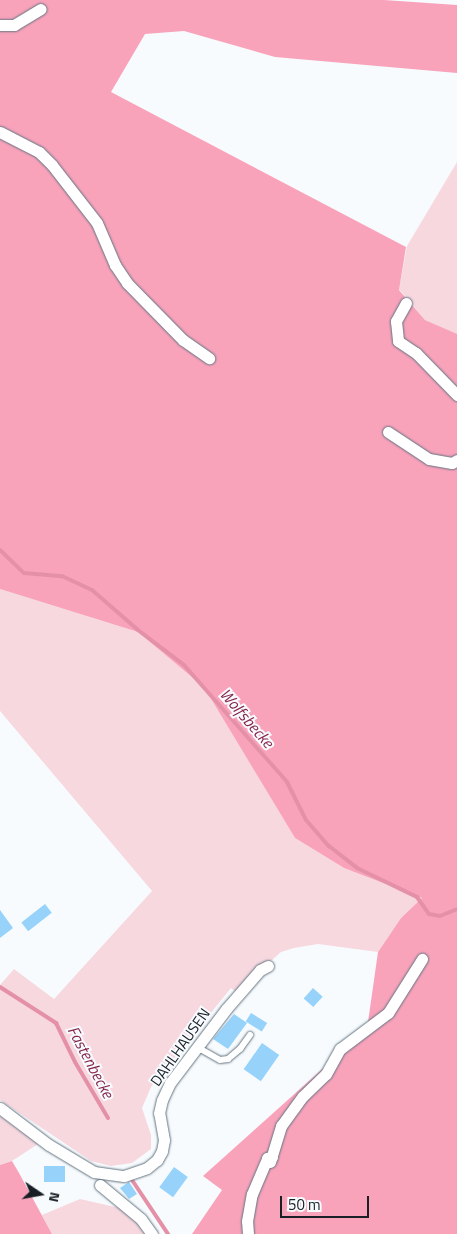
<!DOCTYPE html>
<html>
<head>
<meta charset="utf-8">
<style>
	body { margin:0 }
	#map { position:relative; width:457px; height:1234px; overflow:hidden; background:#f7fbfe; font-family:"Titillium Web",sans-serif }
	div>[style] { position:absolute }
	.green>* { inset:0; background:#f7d8df }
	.forest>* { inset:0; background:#f9a3bb }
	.stream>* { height:4px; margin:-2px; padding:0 2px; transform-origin:2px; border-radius:2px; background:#e491a8 }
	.building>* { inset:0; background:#96d2fa; transform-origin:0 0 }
	.roads { filter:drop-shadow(0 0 1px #637480) drop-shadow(0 0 1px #637480) }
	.service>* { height:5.5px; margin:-2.75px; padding:0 2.75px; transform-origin:2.75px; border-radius:2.75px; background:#fff }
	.minor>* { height:11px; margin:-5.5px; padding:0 5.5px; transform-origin:5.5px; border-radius:5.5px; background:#fff }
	span { translate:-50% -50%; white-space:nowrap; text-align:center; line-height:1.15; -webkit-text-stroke:4px #f7fbfe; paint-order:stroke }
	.street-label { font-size:15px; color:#192025 }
	.water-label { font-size:16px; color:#862549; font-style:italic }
	.north { position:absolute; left:15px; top:1169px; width:50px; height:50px; -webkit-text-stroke:4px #f7fbfe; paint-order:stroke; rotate:102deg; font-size:14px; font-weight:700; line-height:20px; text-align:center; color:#192025 }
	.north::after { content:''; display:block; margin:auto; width:18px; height:22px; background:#192025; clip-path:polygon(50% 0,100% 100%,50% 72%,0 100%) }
	.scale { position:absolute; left:280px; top:1196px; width:89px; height:22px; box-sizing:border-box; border:2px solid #192025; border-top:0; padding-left:6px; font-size:15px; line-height:18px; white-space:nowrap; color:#192025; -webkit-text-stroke:4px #f7fbfe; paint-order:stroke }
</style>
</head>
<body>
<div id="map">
	<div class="green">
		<div style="clip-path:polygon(457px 162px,457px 335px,425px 320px,399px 289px,407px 246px)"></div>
		<div style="clip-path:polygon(0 589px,138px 632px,204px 686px,295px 838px,344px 868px,422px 898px,401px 918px,378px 952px,318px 944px,294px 948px,281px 952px,236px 992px,231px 988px,151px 1087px,142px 1108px,151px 1135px,151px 1149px,132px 1163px,111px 1166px,91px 1161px,0 1100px,0 985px,14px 969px,54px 999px,152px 891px,0 711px)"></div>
		<div style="clip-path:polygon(0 1116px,38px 1144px,12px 1161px,0 1165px)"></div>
		<div style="clip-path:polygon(80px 1199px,124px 1209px,150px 1234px,52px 1234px,42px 1215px)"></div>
	</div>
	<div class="forest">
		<div style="clip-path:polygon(0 0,384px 0,457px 5px,457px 73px,275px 57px,184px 31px,145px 34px,111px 92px,406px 247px,399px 290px,425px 320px,457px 334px,457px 1234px,192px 1234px,222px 1190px,203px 1176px,367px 1029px,378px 952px,401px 918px,422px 898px,344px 868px,295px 838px,204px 687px,138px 632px,0 589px)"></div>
		<div style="clip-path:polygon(12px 1161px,19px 1173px,52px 1234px,0 1234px,0 1165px)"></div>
	</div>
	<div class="stream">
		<div style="left:0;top:550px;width:33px;rotate:44deg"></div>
		<div style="left:24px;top:573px;width:38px;rotate:5deg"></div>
		<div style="left:62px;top:576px;width:33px;rotate:25deg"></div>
		<div style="left:92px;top:590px;width:61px;rotate:41deg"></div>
		<div style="left:138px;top:630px;width:58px;rotate:37.3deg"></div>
		<div style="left:184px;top:665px;width:156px;rotate:48.6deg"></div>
		<div style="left:287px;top:782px;width:42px;rotate:63.4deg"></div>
		<div style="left:306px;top:820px;width:35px;rotate:49deg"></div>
		<div style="left:329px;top:846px;width:36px;rotate:38deg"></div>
		<div style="left:357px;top:868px;width:67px;rotate:25.8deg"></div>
		<div style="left:417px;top:897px;width:21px;rotate:55deg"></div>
		<div style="left:429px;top:914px;width:11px;rotate:10deg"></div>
		<div style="left:440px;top:916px;width:18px;rotate:-22deg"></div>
		<div style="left:0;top:987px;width:67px;rotate:32.7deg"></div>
		<div style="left:56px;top:1023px;width:43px;rotate:64deg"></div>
		<div style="left:75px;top:1062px;width:65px;rotate:59.5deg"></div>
		<div style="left:132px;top:1180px;width:65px;rotate:56.3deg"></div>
	</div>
	<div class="building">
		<div style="left:45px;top:904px;width:11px;height:30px;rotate:52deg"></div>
		<div style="clip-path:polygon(0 910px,13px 928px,0 938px)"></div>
		<div style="left:313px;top:988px;width:13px;height:14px;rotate:42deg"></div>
		<div style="left:251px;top:1013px;width:19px;height:10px;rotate:32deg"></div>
		<div style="clip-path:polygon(234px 1014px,247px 1023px,228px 1049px,213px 1039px)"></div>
		<div style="left:262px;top:1043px;width:21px;height:32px;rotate:35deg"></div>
		<div style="left:44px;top:1166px;width:21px;height:16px"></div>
		<div style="left:174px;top:1167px;width:17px;height:25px;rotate:36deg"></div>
		<div style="clip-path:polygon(129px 1182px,137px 1194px,129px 1199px,120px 1188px)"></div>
	</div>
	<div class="roads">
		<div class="service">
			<div style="left:197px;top:1047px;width:26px;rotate:29deg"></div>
			<div style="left:220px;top:1060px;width:8px;rotate:-7deg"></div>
			<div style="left:228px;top:1059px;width:16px;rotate:-40deg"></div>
			<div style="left:240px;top:1049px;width:17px;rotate:-54deg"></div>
		</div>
		<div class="minor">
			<div style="left:0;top:25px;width:14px"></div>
			<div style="left:14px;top:25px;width:31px;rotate:-31deg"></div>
			<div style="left:0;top:132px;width:44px;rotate:27.1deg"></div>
			<div style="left:39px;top:152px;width:18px;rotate:45deg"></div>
			<div style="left:52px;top:165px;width:73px;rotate:52.2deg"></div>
			<div style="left:97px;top:223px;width:46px;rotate:66.8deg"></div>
			<div style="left:115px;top:265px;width:22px;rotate:56deg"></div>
			<div style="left:127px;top:283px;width:80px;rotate:45.5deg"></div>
			<div style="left:183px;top:340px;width:32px;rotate:35deg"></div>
			<div style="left:406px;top:303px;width:21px;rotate:119deg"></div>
			<div style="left:396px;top:321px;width:20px;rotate:84deg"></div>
			<div style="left:398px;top:341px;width:22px;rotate:34deg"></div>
			<div style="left:416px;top:353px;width:59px;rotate:45.7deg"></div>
			<div style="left:388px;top:432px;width:49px;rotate:33.4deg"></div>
			<div style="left:429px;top:459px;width:23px;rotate:10deg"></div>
			<div style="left:452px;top:463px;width:6px;rotate:-31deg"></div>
			<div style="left:0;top:1108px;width:61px;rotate:37.1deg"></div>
			<div style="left:49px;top:1145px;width:52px;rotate:31deg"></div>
			<div style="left:94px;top:1172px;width:30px;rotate:8deg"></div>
			<div style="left:124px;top:1176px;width:24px;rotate:-19deg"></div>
			<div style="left:147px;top:1168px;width:13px;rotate:-39deg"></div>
			<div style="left:157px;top:1160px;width:10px;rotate:-61deg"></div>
			<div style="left:162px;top:1151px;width:11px;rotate:-80deg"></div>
			<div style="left:164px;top:1140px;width:27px;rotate:-100deg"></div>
			<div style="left:159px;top:1113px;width:13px;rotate:-77deg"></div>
			<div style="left:162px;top:1100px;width:19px;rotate:-65deg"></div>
			<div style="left:170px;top:1083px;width:94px;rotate:-52.8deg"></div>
			<div style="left:227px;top:1008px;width:50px;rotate:-49deg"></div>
			<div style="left:260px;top:970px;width:9px;rotate:-27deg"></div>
			<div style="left:270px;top:1162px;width:38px;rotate:-73deg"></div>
			<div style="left:281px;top:1126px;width:37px;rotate:-54deg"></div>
			<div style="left:303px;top:1096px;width:32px;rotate:-44deg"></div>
			<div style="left:326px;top:1074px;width:29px;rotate:-61deg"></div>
			<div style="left:340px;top:1049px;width:60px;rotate:-36.9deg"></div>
			<div style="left:388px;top:1013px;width:64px;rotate:-57.8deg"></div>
			<div style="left:100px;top:1185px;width:53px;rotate:39.7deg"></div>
			<div style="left:141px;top:1219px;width:19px;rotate:54deg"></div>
			<div style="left:248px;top:1234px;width:13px;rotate:-94deg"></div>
			<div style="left:247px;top:1221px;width:27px;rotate:-80deg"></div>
			<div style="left:252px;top:1194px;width:39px;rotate:-67deg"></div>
			<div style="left:267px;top:1158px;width:5px;rotate:-11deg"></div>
		</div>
	</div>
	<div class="street-label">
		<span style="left:180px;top:1047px;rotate:-55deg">DAHLHAUSEN</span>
	</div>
	<div class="water-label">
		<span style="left:247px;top:718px;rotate:49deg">Wolfsbecke</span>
		<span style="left:91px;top:1062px;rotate:62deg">Fastenbecke</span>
	</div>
	<div class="north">N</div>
	<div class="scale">50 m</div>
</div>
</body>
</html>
